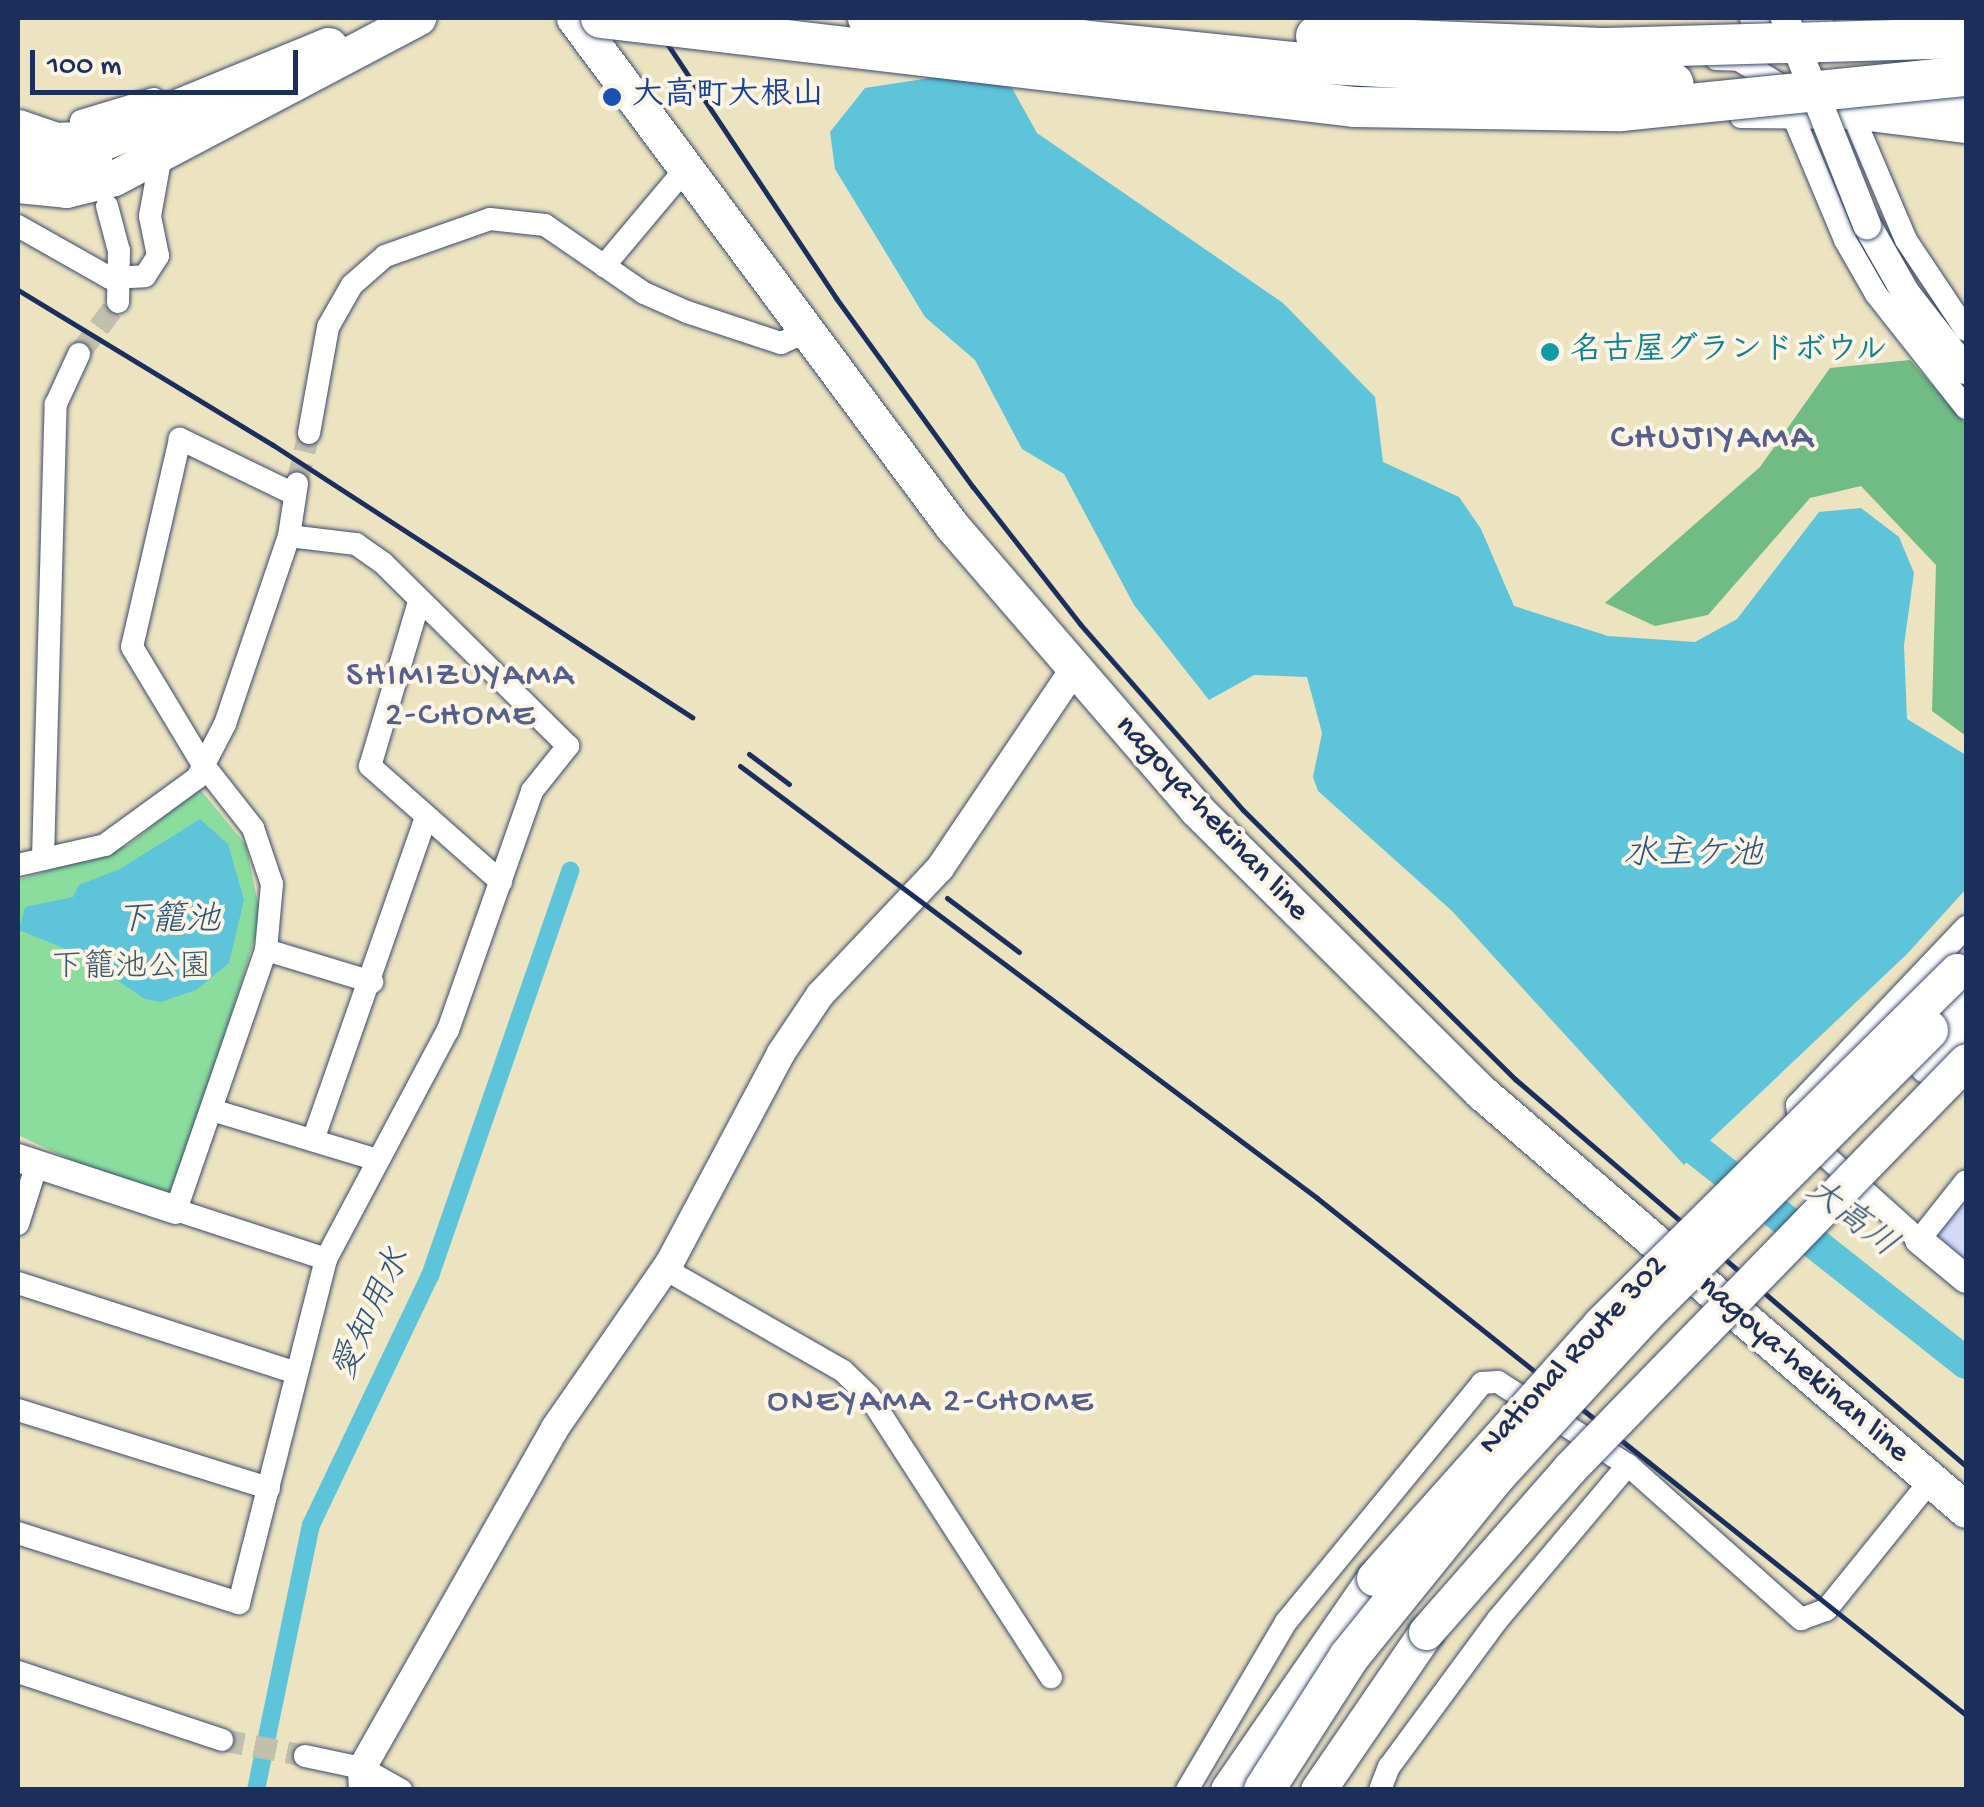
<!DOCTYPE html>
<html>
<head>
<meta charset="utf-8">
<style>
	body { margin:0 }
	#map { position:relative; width:1984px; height:1807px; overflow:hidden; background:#ece3c1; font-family:"Gochi Hand","Klee One",sans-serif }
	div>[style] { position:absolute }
	.built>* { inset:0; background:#d6d8f8 }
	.green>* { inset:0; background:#8bdd9d }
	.forest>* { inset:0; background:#70bc84 }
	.water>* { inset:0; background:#5dc4da }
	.canal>* { height:18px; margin:-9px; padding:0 9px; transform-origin:9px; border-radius:9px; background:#5dc4da }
	.river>* { height:32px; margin:-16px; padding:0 16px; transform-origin:16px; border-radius:16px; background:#5dc4da }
	.minor-tunnel>* { height:22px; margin-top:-11px; transform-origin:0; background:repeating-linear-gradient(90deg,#c2bfad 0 22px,transparent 0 33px) }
	.roads { filter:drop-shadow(0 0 2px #3a4a6d) drop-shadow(0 0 2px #3a4a6d) }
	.minor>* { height:22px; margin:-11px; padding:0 11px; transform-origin:11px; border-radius:11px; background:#fff }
	.tertiary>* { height:28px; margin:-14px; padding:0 14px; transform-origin:14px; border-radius:14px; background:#fff }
	.primary>* { height:35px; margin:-17.5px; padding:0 17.5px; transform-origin:17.5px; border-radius:17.5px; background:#fff }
	.trunk>* { height:35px; margin:-17.5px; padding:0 17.5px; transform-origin:17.5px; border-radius:17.5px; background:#fff }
	.motorway>* { height:40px; margin:-20px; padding:0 20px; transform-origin:20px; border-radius:20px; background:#fff }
	.rail>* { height:5px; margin:-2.5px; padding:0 2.5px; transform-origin:2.5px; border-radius:2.5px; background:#1b2f5e }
	.bridges { filter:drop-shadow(0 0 2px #3a4a6d) drop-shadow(0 0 2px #3a4a6d) }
	.tertiary-bridge>* { height:28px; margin:-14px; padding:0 14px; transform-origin:14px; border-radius:14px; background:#fff }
	.trunk-bridge>* { height:35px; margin:-17.5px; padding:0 17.5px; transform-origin:17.5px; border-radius:17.5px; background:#fff }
	.motorway-bridge>* { height:40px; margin:-20px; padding:0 20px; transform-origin:20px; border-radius:20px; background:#fff }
	.dots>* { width:28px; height:28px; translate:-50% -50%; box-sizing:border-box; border:5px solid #fcf5e5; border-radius:50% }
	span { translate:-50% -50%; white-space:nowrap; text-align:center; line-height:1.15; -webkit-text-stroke:8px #fcf5e5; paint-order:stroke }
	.transit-label { font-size:32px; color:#164399; font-weight:700 }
	.left { translate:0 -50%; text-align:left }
	.culture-label { font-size:32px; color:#0d838f; font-weight:700 }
	.street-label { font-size:32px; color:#1b2f5e }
	.park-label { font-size:32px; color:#375a6e }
	.neighbourhood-label { font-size:35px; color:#56608e; letter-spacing:2.5px }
	.water-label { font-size:35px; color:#2c547d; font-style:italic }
	.quarter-label { font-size:38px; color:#56608e; letter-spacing:2.5px }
	.frame { position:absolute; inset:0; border:20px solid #1b2f5e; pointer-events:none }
	.scale { position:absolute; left:30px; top:50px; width:268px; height:45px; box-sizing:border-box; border:5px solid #1b2f5e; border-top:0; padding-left:12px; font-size:30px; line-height:35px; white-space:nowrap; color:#1b2f5e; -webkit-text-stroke:8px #fcf5e5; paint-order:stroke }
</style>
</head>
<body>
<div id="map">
	<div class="built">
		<div style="clip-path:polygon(1966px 1191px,1966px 1293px,1918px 1249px)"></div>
	</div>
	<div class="green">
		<div style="clip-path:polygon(199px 788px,246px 845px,261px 918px,174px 1199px,164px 1204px,18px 1135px,18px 880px,129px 845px)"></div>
	</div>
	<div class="forest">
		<div style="clip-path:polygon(1910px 360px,1966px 424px,1966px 736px,1932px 711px,1936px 565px,1861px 486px,1810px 498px,1708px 615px,1655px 626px,1605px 603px,1760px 467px,1830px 368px)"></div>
	</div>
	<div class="water">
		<div style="clip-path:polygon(956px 74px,1012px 88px,1037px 133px,1283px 303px,1375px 397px,1383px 462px,1459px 497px,1481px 529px,1514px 606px,1608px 636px,1695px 642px,1737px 619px,1819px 512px,1861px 508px,1899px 537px,1914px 573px,1904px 645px,1907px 719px,1966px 755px,1966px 889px,1907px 954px,1684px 1165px,1452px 911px,1318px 791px,1313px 777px,1322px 733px,1307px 677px,1254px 675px,1209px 700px,1134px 605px,1064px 474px,1022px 449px,975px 360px,925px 317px,835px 169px,830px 132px,865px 88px)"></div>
		<div style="clip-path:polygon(200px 819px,228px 844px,244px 900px,229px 963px,196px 990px,161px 1002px,145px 999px,78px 954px,19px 930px,25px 907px,73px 897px,79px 885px,120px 869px)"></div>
	</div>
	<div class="canal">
		<div style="left:256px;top:1790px;width:271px;rotate:-78.3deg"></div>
		<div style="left:311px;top:1525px;width:276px;rotate:-64.5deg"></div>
		<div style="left:430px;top:1276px;width:429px;rotate:-70.9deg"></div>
	</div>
	<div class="river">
		<div style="left:1685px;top:1141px;width:358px;rotate:38.3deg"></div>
	</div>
	<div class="minor-tunnel">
		<div style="left:79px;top:354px;width:65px;rotate:-53.1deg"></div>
		<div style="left:297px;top:484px;width:52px;rotate:-76.8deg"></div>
		<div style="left:222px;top:1740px;width:85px;rotate:10.9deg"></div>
	</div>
	<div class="roads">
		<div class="minor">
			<div style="left:1716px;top:59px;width:23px;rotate:2deg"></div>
			<div style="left:1739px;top:60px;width:48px;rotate:31.4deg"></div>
			<div style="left:1780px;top:85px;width:168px;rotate:67.2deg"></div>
			<div style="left:1845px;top:240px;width:62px;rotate:60.1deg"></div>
			<div style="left:1876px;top:294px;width:145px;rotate:51.7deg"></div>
			<div style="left:1741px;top:117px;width:113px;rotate:0.5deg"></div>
			<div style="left:1854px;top:118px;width:113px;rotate:7.1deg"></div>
			<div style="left:1854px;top:118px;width:133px;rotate:66.9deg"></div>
			<div style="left:1906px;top:240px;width:108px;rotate:56.3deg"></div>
			<div style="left:84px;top:130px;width:9px;rotate:-108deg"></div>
			<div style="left:81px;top:121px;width:76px;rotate:-16.8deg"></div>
			<div style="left:107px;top:206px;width:47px;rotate:75.1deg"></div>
			<div style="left:119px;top:251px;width:51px;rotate:91.1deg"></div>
			<div style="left:18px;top:226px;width:106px;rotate:29.5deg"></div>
			<div style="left:110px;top:278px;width:35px;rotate:-3deg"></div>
			<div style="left:145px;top:276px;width:24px;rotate:-57deg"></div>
			<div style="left:158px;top:256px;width:41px;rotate:-101.3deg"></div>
			<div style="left:150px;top:216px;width:62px;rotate:-79.8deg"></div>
			<div style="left:604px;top:266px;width:131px;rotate:-50deg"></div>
			<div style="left:309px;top:433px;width:108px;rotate:-79.8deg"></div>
			<div style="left:328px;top:327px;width:48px;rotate:-60.3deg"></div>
			<div style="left:352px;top:285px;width:44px;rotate:-41.3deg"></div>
			<div style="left:385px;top:256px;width:111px;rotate:-19.4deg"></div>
			<div style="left:490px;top:219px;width:55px;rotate:6.2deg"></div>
			<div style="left:545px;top:225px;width:120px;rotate:34.5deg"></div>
			<div style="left:644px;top:293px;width:47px;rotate:23.8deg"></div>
			<div style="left:687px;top:312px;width:99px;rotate:18.3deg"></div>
			<div style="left:781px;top:343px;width:30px;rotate:-24deg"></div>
			<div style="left:294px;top:494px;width:127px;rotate:-154.2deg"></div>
			<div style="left:180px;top:439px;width:213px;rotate:103deg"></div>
			<div style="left:132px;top:647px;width:135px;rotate:58.9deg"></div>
			<div style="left:202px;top:763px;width:83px;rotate:51.9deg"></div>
			<div style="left:253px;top:828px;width:59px;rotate:71.3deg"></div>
			<div style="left:272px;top:884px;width:66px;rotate:95.2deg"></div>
			<div style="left:266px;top:950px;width:275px;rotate:109.1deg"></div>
			<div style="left:176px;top:1210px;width:158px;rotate:18.1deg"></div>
			<div style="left:419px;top:602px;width:171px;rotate:106.6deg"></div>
			<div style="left:370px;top:766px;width:175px;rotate:41.5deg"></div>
			<div style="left:43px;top:858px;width:454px;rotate:-88.4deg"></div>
			<div style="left:56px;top:404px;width:55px;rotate:-65.3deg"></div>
			<div style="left:18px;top:865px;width:89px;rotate:-12.9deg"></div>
			<div style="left:105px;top:845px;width:114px;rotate:-36.1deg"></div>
			<div style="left:197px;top:778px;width:61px;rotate:-62.6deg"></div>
			<div style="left:225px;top:724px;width:199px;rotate:-71.2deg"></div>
			<div style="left:289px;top:536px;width:53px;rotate:-81.3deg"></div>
			<div style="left:1966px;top:927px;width:245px;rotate:133.5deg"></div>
			<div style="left:1797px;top:1105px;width:29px;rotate:82deg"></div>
			<div style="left:1801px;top:1134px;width:159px;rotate:41.9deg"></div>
			<div style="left:1919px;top:1240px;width:75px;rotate:-51.5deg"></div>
			<div style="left:266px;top:950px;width:111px;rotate:16.8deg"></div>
			<div style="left:215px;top:1111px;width:169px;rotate:16.8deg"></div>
			<div style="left:313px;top:1140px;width:339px;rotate:-70.7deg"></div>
			<div style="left:18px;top:1224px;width:63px;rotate:-72.4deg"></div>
			<div style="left:665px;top:1269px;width:205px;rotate:29.8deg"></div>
			<div style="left:843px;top:1371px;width:36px;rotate:44deg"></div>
			<div style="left:869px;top:1396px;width:335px;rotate:57.1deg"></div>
			<div style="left:18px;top:1283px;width:292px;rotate:17.9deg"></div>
			<div style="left:18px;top:1410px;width:263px;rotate:17.3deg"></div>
			<div style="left:18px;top:1533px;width:232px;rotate:17.6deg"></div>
			<div style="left:239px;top:1603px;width:355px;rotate:-75.8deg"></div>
			<div style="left:326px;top:1259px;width:259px;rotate:-62deg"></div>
			<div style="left:448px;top:1030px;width:253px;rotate:-70.6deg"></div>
			<div style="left:532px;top:791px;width:58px;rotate:-51.3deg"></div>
			<div style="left:568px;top:746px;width:260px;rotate:-135.3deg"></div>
			<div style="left:383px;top:563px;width:33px;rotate:-145deg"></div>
			<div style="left:356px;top:544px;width:67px;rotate:-173.2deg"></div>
			<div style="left:18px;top:1672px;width:215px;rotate:18.4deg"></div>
			<div style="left:305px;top:1756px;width:58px;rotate:11.9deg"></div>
			<div style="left:362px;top:1768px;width:45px;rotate:29.4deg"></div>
			<div style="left:1187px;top:1790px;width:195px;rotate:-59.5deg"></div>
			<div style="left:1286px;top:1622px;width:309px;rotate:-50.6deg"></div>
			<div style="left:1482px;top:1383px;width:16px;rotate:-4deg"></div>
			<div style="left:1498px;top:1382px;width:154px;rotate:32.6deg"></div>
			<div style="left:1628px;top:1465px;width:232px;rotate:41.7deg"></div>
			<div style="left:1801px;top:1619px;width:27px;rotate:-20deg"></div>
			<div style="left:1826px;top:1610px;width:166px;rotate:-51.1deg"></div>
			<div style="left:1380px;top:1790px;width:25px;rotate:-69deg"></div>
			<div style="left:1389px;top:1767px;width:185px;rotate:-53.6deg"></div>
			<div style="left:1499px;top:1618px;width:200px;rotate:-49.9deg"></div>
		</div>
		<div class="tertiary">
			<div style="left:1867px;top:225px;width:77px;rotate:60.4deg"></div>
			<div style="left:1905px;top:292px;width:99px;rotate:52deg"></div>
			<div style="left:18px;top:1158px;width:166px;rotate:18.2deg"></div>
			<div style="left:1919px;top:1240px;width:61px;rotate:39.7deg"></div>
			<div style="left:363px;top:1790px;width:22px;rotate:-93deg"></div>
			<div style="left:362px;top:1768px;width:391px;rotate:-60.4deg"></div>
			<div style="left:555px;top:1428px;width:202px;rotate:-55.3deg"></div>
			<div style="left:670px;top:1262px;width:237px;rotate:-62deg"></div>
			<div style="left:781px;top:1053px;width:70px;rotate:-56.1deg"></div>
			<div style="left:820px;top:995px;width:175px;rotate:-46.6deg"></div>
			<div style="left:940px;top:868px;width:241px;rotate:-56deg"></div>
		</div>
		<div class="primary">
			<div style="left:574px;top:18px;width:633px;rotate:53.35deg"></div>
			<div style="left:952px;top:526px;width:374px;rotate:49.2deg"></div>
			<div style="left:1196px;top:809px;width:402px;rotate:44.8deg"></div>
			<div style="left:1481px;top:1092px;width:640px;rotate:40.76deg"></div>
		</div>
		<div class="trunk">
			<div style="left:1757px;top:18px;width:62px;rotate:11.1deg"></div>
			<div style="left:18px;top:158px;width:38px;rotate:14deg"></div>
			<div style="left:55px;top:167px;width:40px;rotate:-4.3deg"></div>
			<div style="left:18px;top:185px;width:48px;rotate:5.9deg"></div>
			<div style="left:66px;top:190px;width:49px;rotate:-14deg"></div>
			<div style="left:114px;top:178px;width:344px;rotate:-27.8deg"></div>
			<div style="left:1228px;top:1790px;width:257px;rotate:-55.4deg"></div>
			<div style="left:1318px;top:1790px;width:191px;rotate:-55.6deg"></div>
		</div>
		<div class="motorway">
			<div style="left:1872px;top:91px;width:96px;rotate:10.8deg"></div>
			<div style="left:18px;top:130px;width:40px;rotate:18.9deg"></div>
			<div style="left:56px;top:143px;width:46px;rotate:-2.5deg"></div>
			<div style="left:102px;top:141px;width:245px;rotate:-22.3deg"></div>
			<div style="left:1928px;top:1030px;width:60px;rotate:-50.4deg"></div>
			<div style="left:1929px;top:1064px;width:53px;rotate:-45.8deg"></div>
		</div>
	</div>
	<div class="rail">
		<div style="left:650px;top:18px;width:336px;rotate:56.4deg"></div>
		<div style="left:836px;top:298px;width:233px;rotate:54.1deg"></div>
		<div style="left:973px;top:487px;width:174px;rotate:52deg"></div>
		<div style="left:1080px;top:624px;width:247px;rotate:48.8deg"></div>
		<div style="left:1243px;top:810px;width:383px;rotate:44.7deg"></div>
		<div style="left:1515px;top:1079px;width:594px;rotate:40.63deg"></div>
		<div style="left:18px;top:290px;width:298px;rotate:31.3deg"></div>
		<div style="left:273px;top:445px;width:500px;rotate:33deg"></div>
		<div style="left:749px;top:754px;width:50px;rotate:36.9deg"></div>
		<div style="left:740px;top:766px;width:721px;rotate:36.82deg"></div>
		<div style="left:1317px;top:1198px;width:830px;rotate:38.54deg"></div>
		<div style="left:947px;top:898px;width:90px;rotate:36.9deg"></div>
	</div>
	<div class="bridges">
		<div class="tertiary-bridge">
			<div style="left:1785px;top:18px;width:223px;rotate:68.4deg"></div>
		</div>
		<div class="trunk-bridge">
			<div style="left:1374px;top:1578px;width:340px;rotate:-48.3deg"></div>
			<div style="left:1600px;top:1324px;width:502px;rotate:-44.68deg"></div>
			<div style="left:1426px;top:1632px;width:217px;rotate:-48.7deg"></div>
			<div style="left:1569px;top:1469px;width:569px;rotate:-45.78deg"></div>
		</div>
		<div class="motorway-bridge">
			<div style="left:601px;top:18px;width:758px;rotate:6.74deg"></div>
			<div style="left:1354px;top:107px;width:267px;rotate:0.9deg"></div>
			<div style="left:1621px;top:111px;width:347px;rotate:-5.8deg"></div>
			<div style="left:868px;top:18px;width:426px;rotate:5.9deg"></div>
			<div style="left:1292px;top:62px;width:382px;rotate:3.2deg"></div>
			<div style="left:1316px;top:36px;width:291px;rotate:2.4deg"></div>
			<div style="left:1607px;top:48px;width:359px;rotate:-1.6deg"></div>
			<div style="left:1264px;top:1790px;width:158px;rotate:-57.4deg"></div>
			<div style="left:1349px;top:1657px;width:234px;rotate:-51.1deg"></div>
			<div style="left:1496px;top:1475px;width:217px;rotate:-47.4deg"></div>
			<div style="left:1643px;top:1315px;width:403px;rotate:-45deg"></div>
		</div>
	</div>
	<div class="dots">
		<div style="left:612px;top:97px;background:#1a4fb4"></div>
		<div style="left:1550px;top:352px;background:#0f9aa8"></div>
	</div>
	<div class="transit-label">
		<span class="left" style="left:632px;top:97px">大高町大根山</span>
	</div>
	<div class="culture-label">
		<span class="left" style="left:1570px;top:352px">名古屋グランドボウル</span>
	</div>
	<div class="street-label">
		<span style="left:1211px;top:819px;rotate:47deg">nagoya-hekinan line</span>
		<span style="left:1574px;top:1356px;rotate:-47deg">National Route 302</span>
		<span style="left:1803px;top:1370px;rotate:41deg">nagoya-hekinan line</span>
	</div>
	<div class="park-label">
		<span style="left:131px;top:969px">下籠池公園</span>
	</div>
	<div class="neighbourhood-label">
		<span style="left:461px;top:697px">SHIMIZUYAMA<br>2-CHOME</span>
		<span style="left:931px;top:1403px">ONEYAMA 2-CHOME</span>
	</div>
	<div class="water-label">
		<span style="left:1693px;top:857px">水主ケ池</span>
		<span style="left:168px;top:923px">下籠池</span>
		<span style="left:1850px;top:1220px;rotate:38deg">大高川</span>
		<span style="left:374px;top:1315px;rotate:-65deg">愛知用水</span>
	</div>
	<div class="quarter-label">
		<span style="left:1713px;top:440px">CHUJIYAMA</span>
	</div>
	<div class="frame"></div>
	<div class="scale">100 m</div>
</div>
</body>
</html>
